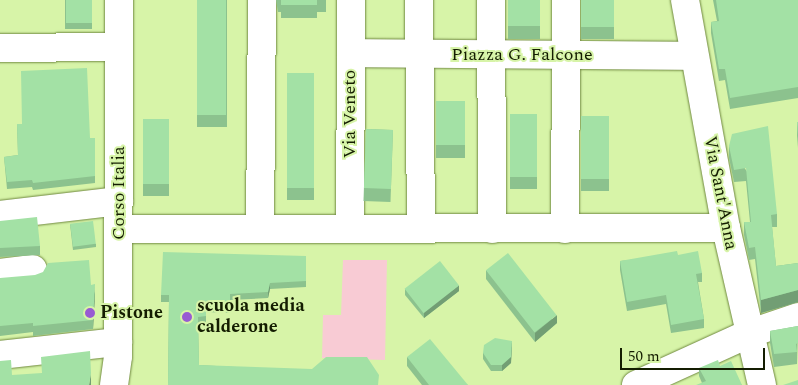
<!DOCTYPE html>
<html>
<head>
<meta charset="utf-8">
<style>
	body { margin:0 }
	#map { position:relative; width:798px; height:385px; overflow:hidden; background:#d7f4a8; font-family:Spectral,serif }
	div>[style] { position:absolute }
	.green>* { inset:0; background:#f8cbd4 }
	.roads { filter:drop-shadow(0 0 1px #708940) drop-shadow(0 0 1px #708940) }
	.minor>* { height:28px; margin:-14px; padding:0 14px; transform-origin:14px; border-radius:14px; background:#fff }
	.wall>* { inset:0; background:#8cc28e; transform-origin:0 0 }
	.shaded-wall>* { inset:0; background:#729e74 }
	.building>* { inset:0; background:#a3e1a5; transform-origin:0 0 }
	.dots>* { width:14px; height:14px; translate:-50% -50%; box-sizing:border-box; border:2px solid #d7f4a8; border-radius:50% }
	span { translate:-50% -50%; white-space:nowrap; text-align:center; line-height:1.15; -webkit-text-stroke:4px #d7f4a8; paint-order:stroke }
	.street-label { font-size:18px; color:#141d01 }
	.poi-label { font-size:18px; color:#141d01; font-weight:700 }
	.left { translate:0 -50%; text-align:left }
	.scale { position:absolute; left:620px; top:348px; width:145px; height:22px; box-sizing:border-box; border:2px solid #141d01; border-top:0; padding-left:6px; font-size:15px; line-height:18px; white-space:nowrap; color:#141d01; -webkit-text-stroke:4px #d7f4a8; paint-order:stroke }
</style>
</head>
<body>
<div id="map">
	<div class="green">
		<div style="clip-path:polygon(343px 260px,387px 260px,385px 360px,322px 358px,323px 315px,341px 315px)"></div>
	</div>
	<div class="roads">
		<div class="minor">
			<div style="left:419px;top:0;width:229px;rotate:89.5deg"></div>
			<div style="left:491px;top:0;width:229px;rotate:89.7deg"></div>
			<div style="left:685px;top:0;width:232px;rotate:79.8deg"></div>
			<div style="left:726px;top:228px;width:161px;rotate:77.1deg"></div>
			<div style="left:0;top:48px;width:119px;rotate:-0.5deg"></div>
			<div style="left:351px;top:53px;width:343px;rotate:0.5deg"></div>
			<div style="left:0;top:215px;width:120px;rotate:-6.7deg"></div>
			<div style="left:118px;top:229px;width:608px;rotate:-0.09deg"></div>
			<div style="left:260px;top:229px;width:229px;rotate:-89.5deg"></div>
			<div style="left:350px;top:229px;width:229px;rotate:-89.7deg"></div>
			<div style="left:565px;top:229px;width:229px;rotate:-89.7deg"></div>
			<div style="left:0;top:273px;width:33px;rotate:-7deg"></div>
			<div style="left:0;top:355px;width:119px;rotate:-6.3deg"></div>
			<div style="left:114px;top:385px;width:29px;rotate:-82deg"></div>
			<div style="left:118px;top:356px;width:356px;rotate:-89.8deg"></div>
			<div style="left:636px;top:385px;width:123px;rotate:-24.5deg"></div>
			<div style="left:748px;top:334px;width:53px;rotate:-18.8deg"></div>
		</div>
	</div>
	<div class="wall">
		<div style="left:65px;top:0;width:27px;height:29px"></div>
		<div style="left:197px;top:0;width:30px;height:127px"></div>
		<div style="clip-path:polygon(276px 0,326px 0,326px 12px,317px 12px,317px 18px,281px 18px,281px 12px,278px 12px)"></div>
		<div style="left:508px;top:0;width:32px;height:39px"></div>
		<div style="left:581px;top:0;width:33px;height:39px"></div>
		<div style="clip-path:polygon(713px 0,798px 0,798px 98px,730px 109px,725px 80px,719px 81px,711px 33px,711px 22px,717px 21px)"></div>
		<div style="left:287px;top:73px;width:27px;height:127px"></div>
		<div style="left:436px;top:101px;width:29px;height:57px"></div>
		<div style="left:510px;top:114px;width:27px;height:75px"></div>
		<div style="left:581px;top:116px;width:28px;height:75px"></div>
		<div style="left:143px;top:119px;width:26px;height:77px"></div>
		<div style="clip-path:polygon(797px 122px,798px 122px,798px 148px,797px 135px)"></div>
		<div style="clip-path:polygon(17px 124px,90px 138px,95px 138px,95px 183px,33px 190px,32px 187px,7px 189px,4px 157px,18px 155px)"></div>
		<div style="left:366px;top:129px;width:27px;height:72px;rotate:2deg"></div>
		<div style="clip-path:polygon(729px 146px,777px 214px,777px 227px,772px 227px,776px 266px,798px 263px,798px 302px,761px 313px,755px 259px,749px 260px,744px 235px,744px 222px,750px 222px,746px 181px,734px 182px,729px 158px)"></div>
		<div style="clip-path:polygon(0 221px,40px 246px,40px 255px,0 257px)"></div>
		<div style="clip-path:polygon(70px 224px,96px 244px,96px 247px,73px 250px)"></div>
		<div style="clip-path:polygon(678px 255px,702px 273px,702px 282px,698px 282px,704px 319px,704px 328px,671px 333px,666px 304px,627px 311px,620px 270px,620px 261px)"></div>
		<div style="clip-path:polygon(306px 256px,306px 287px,270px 289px,268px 298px,230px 300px,230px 313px,206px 312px,206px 322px,198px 323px,199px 365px,379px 375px,168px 385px,169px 302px,161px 302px,161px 295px)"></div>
		<div style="clip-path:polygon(486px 270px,557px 323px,535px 342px,486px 279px)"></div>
		<div style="clip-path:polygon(0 278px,91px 285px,95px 294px,93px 329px,33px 336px,33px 332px,0 336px)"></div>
		<div style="clip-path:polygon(405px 289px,459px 291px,424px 318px,405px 295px)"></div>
		<div style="clip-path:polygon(798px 326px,797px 364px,774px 367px,770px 343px,770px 331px)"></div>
		<div style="clip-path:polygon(512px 347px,511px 363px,502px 371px,491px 371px,483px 359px,483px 353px)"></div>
		<div style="clip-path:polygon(407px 357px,468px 385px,422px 385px,407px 366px)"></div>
		<div style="clip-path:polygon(720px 366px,742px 385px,702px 383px,699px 376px,699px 368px)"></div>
	</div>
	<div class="shaded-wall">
		<div style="clip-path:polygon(270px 283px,270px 289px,268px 298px,268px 292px)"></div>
		<div style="clip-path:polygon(95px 284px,95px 294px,93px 329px,93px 320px)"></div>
		<div style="clip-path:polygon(459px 285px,459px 291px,424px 318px,424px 312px)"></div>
		<div style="clip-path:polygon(798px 290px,798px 302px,761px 313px,761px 300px)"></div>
		<div style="clip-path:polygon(557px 315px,557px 323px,535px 342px,535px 333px)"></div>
		<div style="clip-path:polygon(512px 341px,511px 363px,502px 371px,502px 365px)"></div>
		<div style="clip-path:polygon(91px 373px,91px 385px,89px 385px)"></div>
	</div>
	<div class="building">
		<div style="left:66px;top:0;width:26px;height:23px"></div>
		<div style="left:197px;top:0;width:29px;height:115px"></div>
		<div style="left:281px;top:0;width:36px;height:5px"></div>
		<div style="left:508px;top:0;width:32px;height:26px"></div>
		<div style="left:581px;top:0;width:33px;height:27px"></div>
		<div style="clip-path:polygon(716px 0,798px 0,798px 87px,730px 98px,725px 69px,719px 69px,711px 22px,719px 21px)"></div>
		<div style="clip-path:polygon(87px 68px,90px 138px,95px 138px,95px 176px,33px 183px,32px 180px,7px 182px,4px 157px,18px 155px,17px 124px,22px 124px,21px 71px)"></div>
		<div style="left:287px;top:73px;width:27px;height:115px"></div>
		<div style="left:436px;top:101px;width:29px;height:44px"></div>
		<div style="left:510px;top:114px;width:27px;height:63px"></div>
		<div style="left:581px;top:116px;width:28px;height:63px"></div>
		<div style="left:143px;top:119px;width:26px;height:65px"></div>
		<div style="clip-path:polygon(797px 122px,798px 122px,798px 136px)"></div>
		<div style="clip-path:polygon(768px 126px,777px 214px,771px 215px,776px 266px,798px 263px,798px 290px,761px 300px,755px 247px,749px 248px,744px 222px,751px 222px,746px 168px,734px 170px,729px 146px,732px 134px)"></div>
		<div style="left:366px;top:129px;width:27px;height:59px;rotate:2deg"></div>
		<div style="clip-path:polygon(37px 217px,40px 246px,0 248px,0 221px)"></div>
		<div style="left:93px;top:221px;width:23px;height:23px;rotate:83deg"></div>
		<div style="clip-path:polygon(677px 251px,678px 255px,698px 251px,702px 273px,696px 274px,704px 319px,671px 325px,666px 295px,627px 302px,620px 261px)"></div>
		<div style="clip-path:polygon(163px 252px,306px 256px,306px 281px,270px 283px,268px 292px,230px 294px,230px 306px,206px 305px,206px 316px,198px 317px,199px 365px,312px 369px,326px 357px,367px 357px,379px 375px,378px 385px,168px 385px,169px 295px,161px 295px)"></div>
		<div style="left:508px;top:253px;width:79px;height:28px;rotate:52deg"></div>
		<div style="clip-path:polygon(89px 260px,91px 285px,95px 284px,93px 320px,33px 326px,33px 323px,0 326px,0 278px,35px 275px,43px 272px,48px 263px)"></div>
		<div style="left:440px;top:261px;width:31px;height:45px;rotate:52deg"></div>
		<div style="clip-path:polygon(798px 326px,798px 343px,796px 344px,797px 352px,774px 354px,770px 331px)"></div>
		<div style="clip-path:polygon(495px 338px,512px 341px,511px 357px,502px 365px,491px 365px,483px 353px,484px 345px)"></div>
		<div style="clip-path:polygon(430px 339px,468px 385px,429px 385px,407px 357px)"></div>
		<div style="clip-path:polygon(90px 351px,91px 373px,89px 385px,0 385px,0 361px,11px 360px,12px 375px,42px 373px,41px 357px)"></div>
		<div style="clip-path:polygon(718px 360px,720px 366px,731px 361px,742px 385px,696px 385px,706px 381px,699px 368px)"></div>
		<div style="clip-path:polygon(798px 380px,798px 385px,783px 385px)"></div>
	</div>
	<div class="dots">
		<div style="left:90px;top:313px;background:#985bd2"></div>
		<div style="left:187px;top:317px;background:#985bd2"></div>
	</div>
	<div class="street-label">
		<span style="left:522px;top:55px">Piazza G. Falcone</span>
		<span style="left:350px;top:114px;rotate:-90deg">Via Veneto</span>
		<span style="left:119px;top:193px;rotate:-90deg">Corso Italia</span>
		<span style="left:720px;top:193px;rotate:79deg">Via Sant'Anna</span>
	</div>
	<div class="poi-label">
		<span class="left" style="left:197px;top:317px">scuola media<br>calderone</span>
		<span class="left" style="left:100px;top:313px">Pistone</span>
	</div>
	<div class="scale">50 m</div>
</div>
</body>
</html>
